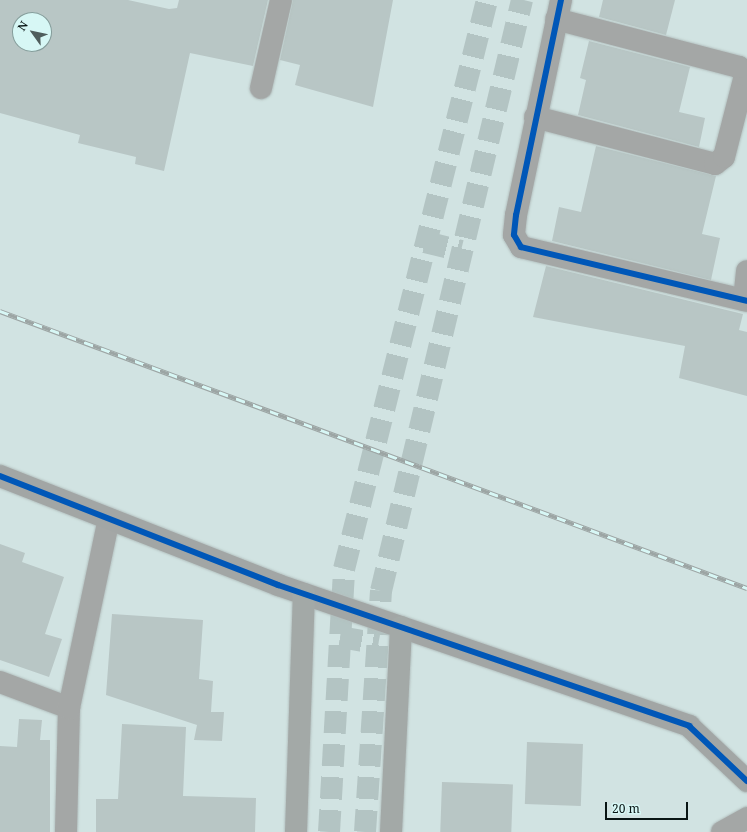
<!DOCTYPE html>
<html>
<head>
<meta charset="utf-8">
<style>
	body { margin:0 }
	#map { position:relative; width:747px; height:832px; overflow:hidden; background:#d1e3e2; font-family:"Noto Serif",serif }
	div>[style] { position:absolute }
	.building>* { inset:0; background:#b8c6c5; transform-origin:0 0 }
	.primary-tunnel>* { height:22px; margin-top:-11px; transform-origin:0; background:repeating-linear-gradient(90deg,#b3c4c3 0 22px,transparent 0 33px) }
	.roads { filter:drop-shadow(0 0 1px #b3c0bf) drop-shadow(0 0 1px #b3c0bf) }
	.street>* { height:22px; margin:-11px; padding:0 11px; transform-origin:11px; border-radius:11px; background:#a4a7a6 }
	.secondary>* { height:22px; margin:-11px; padding:0 11px; transform-origin:11px; border-radius:11px; background:#a2a6a5 }
	.primary>* { height:22px; margin:-11px; padding:0 11px; transform-origin:11px; border-radius:11px; background:#a3a9a7 }
	.rail>* { height:4.5px; margin-top:-2.25px; transform-origin:0; background:repeating-linear-gradient(90deg,#d7f7f5 0 9px,#9ca5a4 0 18px); box-sizing:border-box; border-block:1px solid #9ca5a4 }
	.cycleway>* { height:6px; margin:-3px; padding:0 3px; transform-origin:3px; border-radius:3px; background:#0057b8 }
	span { translate:-50% -50%; white-space:nowrap; text-align:center; line-height:1.15; -webkit-text-stroke:3px #d7f7f5; paint-order:stroke }
	.north { position:absolute; left:12px; top:12px; width:40px; height:40px; box-sizing:border-box; background:#d7f7f5; border:1px solid #859d9b; border-radius:50%; rotate:303deg; font-size:11px; font-weight:700; line-height:16px; text-align:center; color:#091514 }
	.north::after { content:''; display:block; margin:auto; width:14px; height:18px; background:#4f5d5c; clip-path:polygon(50% 0,100% 100%,50% 72%,0 100%) }
	.scale { position:absolute; left:605px; top:802px; width:83px; height:18px; box-sizing:border-box; border:2px solid #091514; border-top:0; padding-left:5px; font-size:12px; line-height:14px; white-space:nowrap; color:#091514; -webkit-text-stroke:3px #d7f7f5; paint-order:stroke }
</style>
</head>
<body>
<div id="map">
	<div class="building">
		<div style="clip-path:polygon(evenodd,0 0,128px 0,169px 9px,177px 8px,179px 0,268px 0,253px 66px,190px 53px,164px 171px,135px 164px,136px 157px,78px 143px,80px 135px,0 113px,0 0,20px 20px,44px 20px,44px 44px,20px 44px,20px 20px)"></div>
		<div style="clip-path:polygon(293px 0,393px 0,373px 107px,295px 85px,300px 65px,280px 60px)"></div>
		<div style="clip-path:polygon(603px 0,675px 0,666px 35px,599px 17px)"></div>
		<div style="clip-path:polygon(589px 41px,690px 67px,679px 112px,705px 118px,699px 147px,578px 115px,586px 80px,580px 78px)"></div>
		<div style="clip-path:polygon(596px 146px,716px 176px,702px 234px,720px 238px,711px 280px,552px 241px,559px 207px,581px 212px)"></div>
		<div style="clip-path:polygon(546px 266px,743px 314px,739px 330px,747px 332px,747px 396px,679px 378px,685px 346px,533px 317px)"></div>
		<div style="clip-path:polygon(0 544px,25px 553px,22px 562px,64px 577px,45px 634px,62px 639px,49px 677px,0 660px)"></div>
		<div style="clip-path:polygon(112px 614px,203px 620px,199px 679px,213px 681px,211px 712px,224px 712px,222px 741px,194px 740px,197px 725px,106px 695px)"></div>
		<div style="clip-path:polygon(19px 719px,42px 720px,40px 740px,50px 740px,50px 832px,0 832px,0 746px,17px 747px)"></div>
		<div style="clip-path:polygon(122px 724px,186px 727px,183px 796px,256px 798px,255px 832px,96px 832px,96px 799px,118px 799px)"></div>
		<div style="left:527px;top:742px;width:56px;height:62px;rotate:2deg"></div>
		<div style="left:442px;top:782px;width:71px;height:50px;rotate:2deg"></div>
	</div>
	<div class="primary-tunnel">
		<div style="left:425px;top:242px;width:37px;rotate:14deg"></div>
		<div style="left:340px;top:637px;width:39px;rotate:10deg"></div>
		<div style="left:329px;top:832px;width:263px;rotate:-86.7deg"></div>
		<div style="left:344px;top:569px;width:587px;rotate:-75.89deg"></div>
		<div style="left:365px;top:832px;width:242px;rotate:-86.2deg"></div>
		<div style="left:381px;top:591px;width:608px;rotate:-76.58deg"></div>
	</div>
	<div class="roads">
		<div class="street">
			<div style="left:561px;top:0;width:220px;rotate:101.8deg"></div>
			<div style="left:516px;top:215px;width:20px;rotate:96deg"></div>
			<div style="left:514px;top:235px;width:14px;rotate:60deg"></div>
			<div style="left:521px;top:247px;width:232px;rotate:13.4deg"></div>
			<div style="left:261px;top:88px;width:90px;rotate:-77.2deg"></div>
			<div style="left:535px;top:117px;width:186px;rotate:14.6deg"></div>
			<div style="left:715px;top:164px;width:11px;rotate:-38deg"></div>
			<div style="left:724px;top:157px;width:85px;rotate:-75.6deg"></div>
			<div style="left:745px;top:75px;width:10px;rotate:-127deg"></div>
			<div style="left:739px;top:67px;width:189px;rotate:-165.3deg"></div>
			<div style="left:744px;top:300px;width:29px;rotate:-84deg"></div>
			<div style="left:0;top:682px;width:74px;rotate:20.6deg"></div>
			<div style="left:69px;top:708px;width:124px;rotate:91.4deg"></div>
			<div style="left:69px;top:708px;width:193px;rotate:-78.1deg"></div>
			<div style="left:722px;top:832px;width:29px;rotate:-29deg"></div>
		</div>
		<div class="secondary">
			<div style="left:0;top:476px;width:299px;rotate:21.4deg"></div>
			<div style="left:278px;top:585px;width:435px;rotate:18.9deg"></div>
			<div style="left:689px;top:726px;width:80px;rotate:43.5deg"></div>
		</div>
		<div class="primary">
			<div style="left:296px;top:832px;width:238px;rotate:-88.1deg"></div>
			<div style="left:391px;top:832px;width:205px;rotate:-87.2deg"></div>
		</div>
	</div>
	<div class="rail">
		<div style="left:0;top:311px;width:797px;rotate:20.35deg"></div>
	</div>
	<div class="cycleway">
		<div style="left:561px;top:0;width:220px;rotate:101.8deg"></div>
		<div style="left:516px;top:215px;width:20px;rotate:96deg"></div>
		<div style="left:514px;top:235px;width:14px;rotate:60deg"></div>
		<div style="left:521px;top:247px;width:232px;rotate:13.4deg"></div>
		<div style="left:0;top:476px;width:299px;rotate:21.4deg"></div>
		<div style="left:278px;top:585px;width:435px;rotate:18.9deg"></div>
		<div style="left:689px;top:726px;width:80px;rotate:43.5deg"></div>
	</div>
	<div class="north">N</div>
	<div class="scale">20 m</div>
</div>
</body>
</html>
